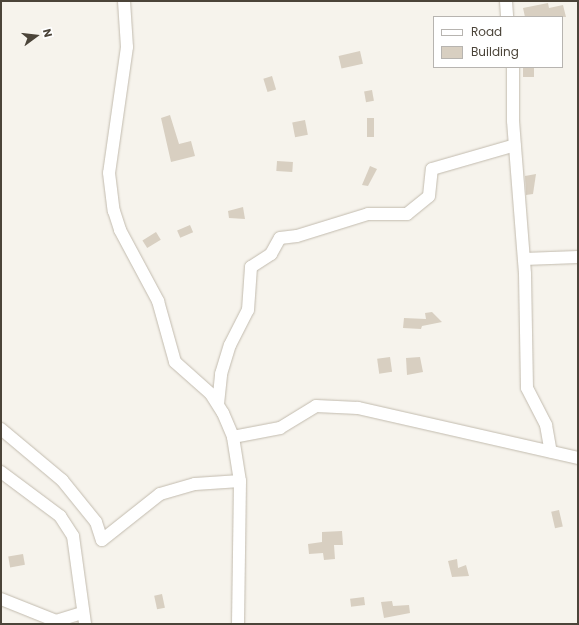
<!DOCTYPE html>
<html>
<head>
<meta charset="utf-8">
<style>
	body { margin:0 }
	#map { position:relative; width:579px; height:625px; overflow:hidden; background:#f6f3ec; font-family:Poppins,sans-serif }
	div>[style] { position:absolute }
	.building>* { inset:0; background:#d8cfc1; transform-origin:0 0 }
	.roads { filter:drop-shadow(0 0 1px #c2bbae) drop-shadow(0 0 1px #c2bbae) }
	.minor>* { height:12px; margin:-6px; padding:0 6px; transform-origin:6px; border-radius:6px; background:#fff }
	span { translate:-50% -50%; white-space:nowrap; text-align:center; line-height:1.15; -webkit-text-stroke:3px #fff; paint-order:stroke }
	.frame { position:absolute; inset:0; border:2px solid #4b4439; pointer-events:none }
	.legend { position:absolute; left:433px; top:16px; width:130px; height:52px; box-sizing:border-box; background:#fff; border:1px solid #b7b4b0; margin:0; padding:5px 7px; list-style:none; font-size:12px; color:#4b4439 }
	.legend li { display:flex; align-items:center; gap:8px; height:20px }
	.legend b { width:20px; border:1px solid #b7b4b0 }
	.north { position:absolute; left:16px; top:16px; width:40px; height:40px; -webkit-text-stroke:3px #fff; paint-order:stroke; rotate:75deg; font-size:11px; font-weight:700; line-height:16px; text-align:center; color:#4b4439 }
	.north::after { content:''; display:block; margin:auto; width:14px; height:18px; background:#4b4439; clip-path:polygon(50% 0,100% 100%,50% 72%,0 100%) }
</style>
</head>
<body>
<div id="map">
	<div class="building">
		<div style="clip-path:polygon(548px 3px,549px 8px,563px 5px,566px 17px,525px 17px,523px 8px)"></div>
		<div style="left:360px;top:51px;width:13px;height:22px;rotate:77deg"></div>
		<div style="left:523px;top:67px;width:11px;height:10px"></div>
		<div style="left:272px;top:76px;width:14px;height:9px;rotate:73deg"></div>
		<div style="left:372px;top:90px;width:11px;height:8px;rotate:80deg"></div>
		<div style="clip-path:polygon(170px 115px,179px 144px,191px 141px,195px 156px,171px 162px,161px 118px)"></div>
		<div style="left:367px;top:118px;width:7px;height:19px"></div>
		<div style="left:305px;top:120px;width:15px;height:13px;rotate:79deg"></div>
		<div style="left:277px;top:161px;width:16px;height:10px;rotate:4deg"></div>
		<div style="clip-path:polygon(370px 166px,377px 169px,368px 186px,362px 185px)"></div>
		<div style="clip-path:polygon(536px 174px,533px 194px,526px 195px,525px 176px)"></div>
		<div style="clip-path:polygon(243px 207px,245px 219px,229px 218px,228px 211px)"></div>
		<div style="left:190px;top:225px;width:8px;height:14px;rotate:67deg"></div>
		<div style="left:156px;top:232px;width:9px;height:16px;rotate:58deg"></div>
		<div style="clip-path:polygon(432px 312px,442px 322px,422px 326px,421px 329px,403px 328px,404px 318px,426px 319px,425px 313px)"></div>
		<div style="left:390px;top:357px;width:15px;height:13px;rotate:82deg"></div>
		<div style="clip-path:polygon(420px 357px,423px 372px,407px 375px,406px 358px)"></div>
		<div style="left:559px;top:510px;width:17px;height:8px;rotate:77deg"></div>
		<div style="clip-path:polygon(342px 531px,343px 545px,334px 545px,335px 559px,324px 560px,323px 553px,309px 554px,308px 544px,322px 542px,322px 532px)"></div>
		<div style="left:23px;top:554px;width:11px;height:15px;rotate:80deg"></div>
		<div style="clip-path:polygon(457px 559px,458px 568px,466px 565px,469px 576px,452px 577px,448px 561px)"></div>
		<div style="left:162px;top:594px;width:14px;height:8px;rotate:78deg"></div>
		<div style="left:364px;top:597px;width:8px;height:14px;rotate:83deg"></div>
		<div style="clip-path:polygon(392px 601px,393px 606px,409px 605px,410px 613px,384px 618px,381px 602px)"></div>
	</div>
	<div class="roads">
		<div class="minor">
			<div style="left:124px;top:1px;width:46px;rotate:86.3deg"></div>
			<div style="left:127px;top:47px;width:127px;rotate:98.1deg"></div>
			<div style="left:109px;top:173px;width:38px;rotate:83deg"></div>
			<div style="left:114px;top:211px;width:20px;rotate:72deg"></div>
			<div style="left:120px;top:230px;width:81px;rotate:61.8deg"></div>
			<div style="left:158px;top:301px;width:63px;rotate:74.4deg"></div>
			<div style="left:175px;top:362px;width:48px;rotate:41.6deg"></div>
			<div style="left:211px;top:394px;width:22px;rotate:58deg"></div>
			<div style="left:223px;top:413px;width:26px;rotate:67deg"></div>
			<div style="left:233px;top:437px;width:48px;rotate:-10.8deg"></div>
			<div style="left:280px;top:428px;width:42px;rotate:-31.4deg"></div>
			<div style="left:316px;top:406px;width:42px;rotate:2.7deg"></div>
			<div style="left:358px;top:408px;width:226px;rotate:12.8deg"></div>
			<div style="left:506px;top:1px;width:16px;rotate:86deg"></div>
			<div style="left:513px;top:67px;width:54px;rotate:90deg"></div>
			<div style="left:513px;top:121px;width:153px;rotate:85.5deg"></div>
			<div style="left:525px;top:274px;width:114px;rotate:89deg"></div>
			<div style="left:527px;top:388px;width:42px;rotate:62.8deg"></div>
			<div style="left:546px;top:425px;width:27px;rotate:80deg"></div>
			<div style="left:524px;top:259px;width:54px;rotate:-2.1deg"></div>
			<div style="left:218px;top:404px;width:30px;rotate:-84deg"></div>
			<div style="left:221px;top:374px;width:30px;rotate:-73deg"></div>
			<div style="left:230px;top:345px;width:39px;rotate:-63deg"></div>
			<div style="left:248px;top:310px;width:43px;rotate:-86deg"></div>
			<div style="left:251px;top:267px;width:24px;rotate:-33deg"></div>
			<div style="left:271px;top:254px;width:18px;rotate:-61deg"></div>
			<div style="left:280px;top:238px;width:17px;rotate:-7deg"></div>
			<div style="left:297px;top:236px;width:74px;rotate:-17.2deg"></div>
			<div style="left:368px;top:214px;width:39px"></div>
			<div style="left:407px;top:214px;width:28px;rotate:-39deg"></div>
			<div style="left:429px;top:196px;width:27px;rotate:-84deg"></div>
			<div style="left:432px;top:169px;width:86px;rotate:-16.1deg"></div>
			<div style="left:1px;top:429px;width:80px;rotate:39.9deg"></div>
			<div style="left:62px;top:480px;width:54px;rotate:51deg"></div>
			<div style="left:96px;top:522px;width:19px;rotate:72deg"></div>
			<div style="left:102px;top:540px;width:74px;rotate:-38.4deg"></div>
			<div style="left:160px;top:494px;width:36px;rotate:-16deg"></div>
			<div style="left:195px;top:484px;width:45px;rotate:-3.8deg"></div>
			<div style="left:233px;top:437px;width:45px;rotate:81deg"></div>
			<div style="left:240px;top:481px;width:143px;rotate:90.8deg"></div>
			<div style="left:1px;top:472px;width:74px;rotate:36.7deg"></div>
			<div style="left:60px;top:516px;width:24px;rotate:57deg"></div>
			<div style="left:73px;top:536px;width:89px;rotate:82.2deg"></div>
			<div style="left:1px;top:599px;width:59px;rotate:21.8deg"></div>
			<div style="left:56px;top:621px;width:28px;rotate:-17deg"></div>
		</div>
	</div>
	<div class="frame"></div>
	<ul class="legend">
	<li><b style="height:5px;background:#fff"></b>Road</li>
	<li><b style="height:11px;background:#d8cfc1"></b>Building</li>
	</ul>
	<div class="north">N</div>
</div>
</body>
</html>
